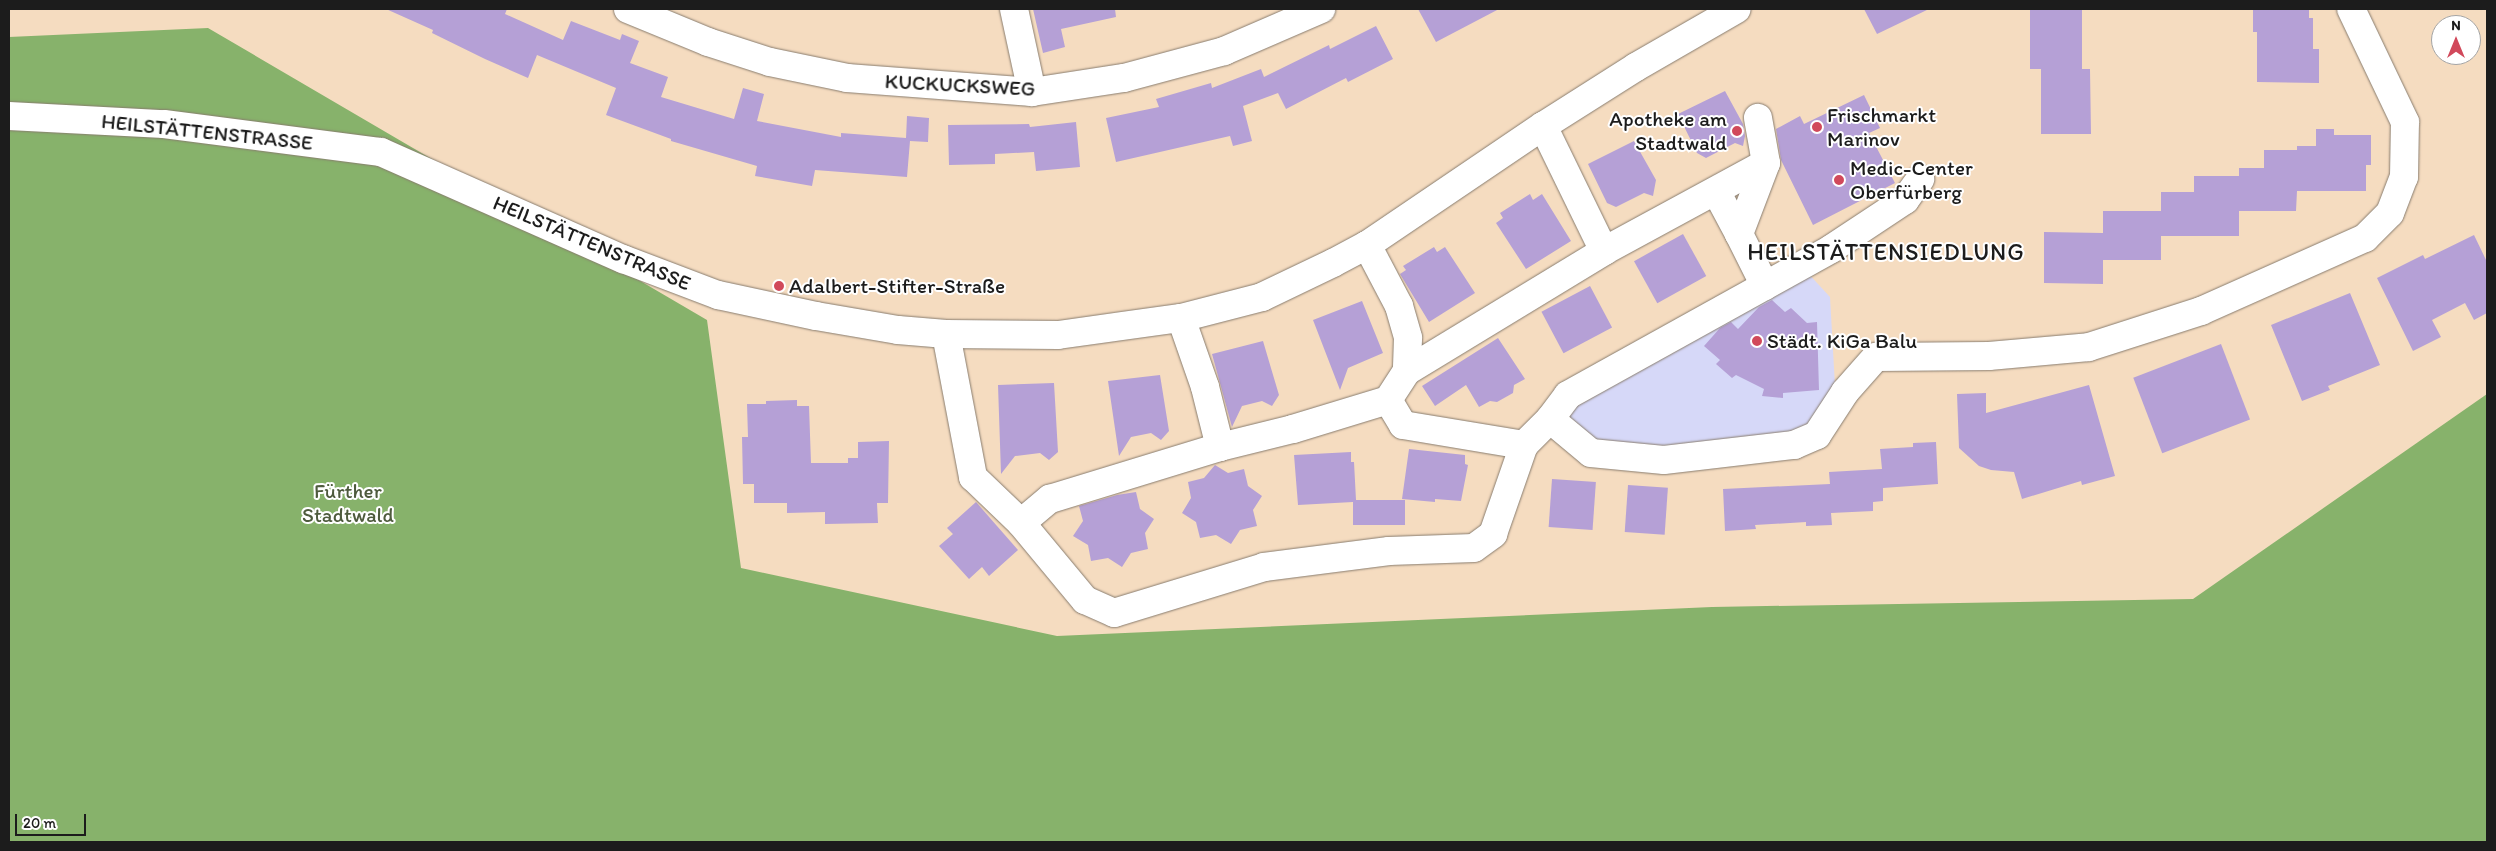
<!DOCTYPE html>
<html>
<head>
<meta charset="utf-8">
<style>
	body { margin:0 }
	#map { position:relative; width:2496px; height:851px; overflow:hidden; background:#f5dcc0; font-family:Itim,sans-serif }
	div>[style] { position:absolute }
	.built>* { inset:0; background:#d6d8f8 }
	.forest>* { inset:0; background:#87b26b }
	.building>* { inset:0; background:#b5a0d6; transform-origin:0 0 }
	.roads { filter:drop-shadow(0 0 1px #887c6e) drop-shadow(0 0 1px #887c6e) }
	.minor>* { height:28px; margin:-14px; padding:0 14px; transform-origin:14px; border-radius:14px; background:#fff }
	.tertiary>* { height:28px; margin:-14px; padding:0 14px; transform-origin:14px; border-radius:14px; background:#fff }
	.dots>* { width:14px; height:14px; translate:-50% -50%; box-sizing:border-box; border:2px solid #fff; border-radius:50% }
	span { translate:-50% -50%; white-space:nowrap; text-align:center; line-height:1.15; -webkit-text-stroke:4px #fff; paint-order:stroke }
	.street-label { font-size:21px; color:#1c1c1c }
	.poi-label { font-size:21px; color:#1c1c1c }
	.left { translate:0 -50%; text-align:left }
	.right { translate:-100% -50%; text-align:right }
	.park-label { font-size:21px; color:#4e5b3d }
	.quarter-label { font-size:24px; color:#1c1c1c; letter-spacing:1px }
	.frame { position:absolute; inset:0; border:10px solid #1c1c1c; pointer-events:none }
	.north { position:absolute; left:2431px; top:15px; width:50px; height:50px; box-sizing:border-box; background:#fff; border:1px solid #a4a4a4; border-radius:50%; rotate:0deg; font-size:14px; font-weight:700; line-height:20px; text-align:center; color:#1c1c1c }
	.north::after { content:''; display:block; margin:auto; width:18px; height:22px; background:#d1495b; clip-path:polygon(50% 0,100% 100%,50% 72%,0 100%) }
	.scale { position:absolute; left:15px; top:814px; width:71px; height:22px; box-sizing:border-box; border:2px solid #1c1c1c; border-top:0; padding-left:6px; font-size:15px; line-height:18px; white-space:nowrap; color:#1c1c1c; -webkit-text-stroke:4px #fff; paint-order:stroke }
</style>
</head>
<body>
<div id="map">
	<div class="built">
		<div style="clip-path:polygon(1806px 271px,1830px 297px,1835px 386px,1815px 419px,1789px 439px,1606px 450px,1572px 428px,1568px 411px,1573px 402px)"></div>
	</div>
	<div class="forest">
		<div style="clip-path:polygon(208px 28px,707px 320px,741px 568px,1057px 636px,1712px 607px,2193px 599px,2487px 394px,2487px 842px,9px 842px,9px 37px)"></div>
	</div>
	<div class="building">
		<div style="clip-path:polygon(386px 9px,507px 9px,505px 14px,563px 40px,571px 21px,620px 40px,622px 34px,639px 41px,630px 63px,668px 77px,661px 97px,734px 119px,743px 88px,764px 94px,757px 121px,841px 137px,841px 133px,906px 138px,907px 116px,929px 118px,928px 142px,910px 141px,907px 177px,815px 170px,812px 186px,755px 176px,757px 166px,671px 141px,671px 139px,606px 115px,616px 88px,537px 55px,528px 78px,485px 59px,432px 33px,433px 30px)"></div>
		<div style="clip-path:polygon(1033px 9px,1115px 9px,1116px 17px,1061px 29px,1065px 47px,1043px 53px)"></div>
		<div style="clip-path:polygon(1418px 9px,1499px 9px,1436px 42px)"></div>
		<div style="clip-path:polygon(1864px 9px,1929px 9px,1877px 34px)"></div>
		<div style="clip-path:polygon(2030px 9px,2082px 9px,2082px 69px,2090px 69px,2091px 134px,2041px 134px,2041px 69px,2030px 69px)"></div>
		<div style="clip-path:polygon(2253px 9px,2309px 9px,2309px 18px,2313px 18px,2313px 49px,2319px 49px,2319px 83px,2257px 82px,2257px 32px,2253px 32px)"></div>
		<div style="clip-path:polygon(1376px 26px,1393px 59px,1348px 82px,1346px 78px,1286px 109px,1278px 93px,1243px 106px,1252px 141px,1233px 146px,1230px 136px,1116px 162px,1106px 118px,1159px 107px,1156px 99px,1211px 83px,1212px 88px,1261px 69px,1264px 77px,1329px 45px,1330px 49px)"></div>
		<div style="clip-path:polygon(1725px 91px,1743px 124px,1745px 136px,1743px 146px,1735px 143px,1706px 158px,1697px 153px,1678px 114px)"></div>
		<div style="clip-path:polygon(1864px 95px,1880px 128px,1869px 133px,1895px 183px,1813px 225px,1781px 160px,1776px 129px,1800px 116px,1804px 124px)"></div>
		<div style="clip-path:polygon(1076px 122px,1080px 167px,1036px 171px,1034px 152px,995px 154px,995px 164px,949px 165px,948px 125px,1029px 124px,1030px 127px)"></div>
		<div style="clip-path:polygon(2316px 129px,2334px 129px,2334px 135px,2371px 135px,2371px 165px,2366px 165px,2366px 191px,2297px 191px,2296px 211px,2239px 211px,2239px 236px,2161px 236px,2161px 260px,2103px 260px,2103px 284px,2044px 283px,2044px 232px,2103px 233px,2103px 211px,2161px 211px,2161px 192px,2194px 192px,2194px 176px,2239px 176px,2239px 168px,2264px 168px,2264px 150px,2297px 150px,2297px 146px,2316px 146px)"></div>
		<div style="clip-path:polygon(1634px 141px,1656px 180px,1653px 196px,1644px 193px,1616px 207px,1607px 203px,1588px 164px)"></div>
		<div style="clip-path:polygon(1530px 194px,1533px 200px,1542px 194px,1571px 241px,1526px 269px,1496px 223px,1503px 218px,1500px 213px)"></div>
		<div style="left:1683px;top:234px;width:48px;height:56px;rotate:61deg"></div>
		<div style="clip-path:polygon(2474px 235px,2487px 262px,2487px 313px,2474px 320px,2465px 303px,2432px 320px,2441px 337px,2413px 351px,2377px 278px,2423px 255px,2425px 259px)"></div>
		<div style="clip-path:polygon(1434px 247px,1437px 252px,1445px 247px,1475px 293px,1429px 322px,1400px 274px,1406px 270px,1403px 266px)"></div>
		<div style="left:1590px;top:286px;width:47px;height:55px;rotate:62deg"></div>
		<div style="clip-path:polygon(2350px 293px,2380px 365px,2328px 386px,2330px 390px,2302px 401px,2271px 325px)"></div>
		<div style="clip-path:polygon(1772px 300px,1785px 312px,1791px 308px,1807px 323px,1817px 322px,1819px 390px,1783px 393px,1783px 398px,1762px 396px,1764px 389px,1736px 375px,1732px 378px,1716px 364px,1720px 360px,1704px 346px,1720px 328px,1731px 322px,1738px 329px,1759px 307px)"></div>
		<div style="clip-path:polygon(1362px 301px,1383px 353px,1348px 368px,1340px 390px,1313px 320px)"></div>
		<div style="clip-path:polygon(1498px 338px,1525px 379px,1514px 385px,1513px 393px,1497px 402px,1490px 401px,1479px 407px,1466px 385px,1435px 406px,1422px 386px)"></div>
		<div style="clip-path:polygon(1263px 341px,1279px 395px,1272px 406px,1262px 401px,1242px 406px,1232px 427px,1212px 354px)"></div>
		<div style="left:2221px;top:344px;width:81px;height:94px;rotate:69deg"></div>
		<div style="clip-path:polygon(1160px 375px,1169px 431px,1161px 440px,1151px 433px,1131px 437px,1119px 456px,1108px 381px)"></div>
		<div style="clip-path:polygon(1054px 383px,1058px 452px,1049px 460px,1040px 453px,1015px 456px,1001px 474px,998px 385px)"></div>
		<div style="clip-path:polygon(2089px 385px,2115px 476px,2082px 485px,2081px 481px,2022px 499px,2014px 472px,1991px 470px,1979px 466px,1959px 448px,1957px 394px,1986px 393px,1986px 413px)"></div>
		<div style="clip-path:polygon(797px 400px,797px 406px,809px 406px,811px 463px,848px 463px,848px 458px,858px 458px,858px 442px,889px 441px,888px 503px,877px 503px,878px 523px,825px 524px,825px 512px,787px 513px,787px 503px,754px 503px,754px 484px,743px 484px,742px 437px,748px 437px,747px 404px,766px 404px,766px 401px)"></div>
		<div style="clip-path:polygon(1936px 442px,1938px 484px,1883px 488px,1883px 501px,1873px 502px,1873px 511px,1831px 513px,1832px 525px,1806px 526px,1806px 522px,1755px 525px,1756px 529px,1725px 531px,1723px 489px,1830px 484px,1829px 472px,1882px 469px,1880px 449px,1913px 447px,1913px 443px)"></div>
		<div style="clip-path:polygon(1409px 449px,1465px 455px,1465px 464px,1468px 465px,1461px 501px,1435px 499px,1435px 502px,1402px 499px)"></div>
		<div style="clip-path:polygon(1351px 452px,1351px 462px,1354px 462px,1356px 500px,1405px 500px,1405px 525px,1353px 525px,1353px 502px,1298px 505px,1294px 455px)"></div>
		<div style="clip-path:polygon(1215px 465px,1228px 473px,1244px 469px,1248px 486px,1262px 496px,1253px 510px,1257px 526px,1240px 530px,1231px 544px,1216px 535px,1200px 538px,1196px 522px,1182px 513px,1191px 498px,1188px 482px,1204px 478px)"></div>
		<div style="left:1552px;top:479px;width:44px;height:48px;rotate:4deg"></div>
		<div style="left:1628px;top:485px;width:40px;height:47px;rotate:4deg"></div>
		<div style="clip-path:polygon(1136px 492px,1140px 509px,1154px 519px,1145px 533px,1148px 549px,1131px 553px,1122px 567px,1108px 558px,1091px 561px,1088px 545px,1073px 536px,1083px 521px,1079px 506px,1117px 495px)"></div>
		<div style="clip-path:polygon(976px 502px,1018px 550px,989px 576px,982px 567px,969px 579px,939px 546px,953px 534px,947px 528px)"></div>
	</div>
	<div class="roads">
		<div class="minor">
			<div style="left:628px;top:9px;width:87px;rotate:22.4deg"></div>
			<div style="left:708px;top:42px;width:65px;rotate:17.9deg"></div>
			<div style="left:770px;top:62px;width:79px;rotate:11.7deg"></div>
			<div style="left:847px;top:78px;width:186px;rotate:4.3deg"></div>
			<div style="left:1032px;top:92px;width:93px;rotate:-8.7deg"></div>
			<div style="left:1124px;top:78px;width:104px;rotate:-15.1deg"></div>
			<div style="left:1224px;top:51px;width:106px;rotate:-23.4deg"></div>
			<div style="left:1014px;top:9px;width:85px;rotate:77.8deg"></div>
			<div style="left:1543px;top:126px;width:139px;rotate:64deg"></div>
			<div style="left:1716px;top:191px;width:49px;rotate:61.9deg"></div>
			<div style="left:1739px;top:234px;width:76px;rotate:-69.2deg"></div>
			<div style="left:1739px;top:234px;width:58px;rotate:63.4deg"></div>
			<div style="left:1367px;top:245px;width:69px;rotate:62.3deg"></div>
			<div style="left:1399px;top:306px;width:33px;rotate:74deg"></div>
			<div style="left:1408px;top:338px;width:33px;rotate:92deg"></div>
			<div style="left:1181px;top:318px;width:73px;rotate:70.8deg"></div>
			<div style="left:1205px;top:387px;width:62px;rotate:76deg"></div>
			<div style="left:946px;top:334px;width:146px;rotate:79.3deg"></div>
			<div style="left:973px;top:477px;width:66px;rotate:43.8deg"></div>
			<div style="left:1021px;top:523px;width:100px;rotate:50.3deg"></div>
			<div style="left:1085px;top:600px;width:32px;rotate:24deg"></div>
			<div style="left:1114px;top:613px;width:157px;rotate:-17deg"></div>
			<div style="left:1264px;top:567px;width:126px;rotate:-7.3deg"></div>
			<div style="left:1389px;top:551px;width:85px;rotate:-2deg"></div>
			<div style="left:1474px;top:548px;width:24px;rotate:-36deg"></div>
			<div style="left:1493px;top:534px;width:94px;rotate:-70.8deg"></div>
			<div style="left:1524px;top:445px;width:37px;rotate:-45deg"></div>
			<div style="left:1550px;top:419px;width:30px;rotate:-53deg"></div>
			<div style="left:1568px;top:395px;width:301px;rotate:-29deg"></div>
			<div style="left:1831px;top:249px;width:89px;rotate:-33.5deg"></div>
			<div style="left:1905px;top:200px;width:26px;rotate:-54deg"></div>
			<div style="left:1388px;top:400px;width:29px;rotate:59deg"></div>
			<div style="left:1403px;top:425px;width:123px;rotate:9.4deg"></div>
			<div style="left:1550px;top:419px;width:53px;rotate:39.7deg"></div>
			<div style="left:1591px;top:453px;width:73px;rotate:5.5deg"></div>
			<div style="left:1664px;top:460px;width:131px;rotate:-6.6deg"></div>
			<div style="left:1794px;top:445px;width:25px;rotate:-23deg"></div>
			<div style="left:1817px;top:435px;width:51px;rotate:-56.9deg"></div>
			<div style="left:1845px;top:392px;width:47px;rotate:-48.5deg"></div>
			<div style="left:1876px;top:357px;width:113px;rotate:-0.5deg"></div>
			<div style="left:1989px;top:356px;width:100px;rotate:-5.1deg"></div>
			<div style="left:2089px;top:347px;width:118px;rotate:-17.8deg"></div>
			<div style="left:2201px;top:311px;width:180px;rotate:-24deg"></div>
			<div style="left:2365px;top:238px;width:35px;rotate:-45deg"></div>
			<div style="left:2390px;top:213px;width:39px;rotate:-69deg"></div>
			<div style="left:2404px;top:177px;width:55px;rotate:-89deg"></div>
			<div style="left:2405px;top:122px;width:125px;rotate:-115.5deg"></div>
			<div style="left:1021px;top:523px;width:38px;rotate:-40deg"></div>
			<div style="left:1050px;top:499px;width:178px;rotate:-17deg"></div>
			<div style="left:1220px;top:447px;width:75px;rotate:-13.9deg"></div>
			<div style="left:1293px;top:429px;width:99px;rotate:-17deg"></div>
			<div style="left:1388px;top:400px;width:35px;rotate:-57deg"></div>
			<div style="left:1407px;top:371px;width:231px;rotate:-31.3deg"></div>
			<div style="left:1604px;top:251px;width:184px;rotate:-28.5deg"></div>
			<div style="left:1766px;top:163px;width:46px;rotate:-100.1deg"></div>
		</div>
		<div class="tertiary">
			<div style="left:9px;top:116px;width:155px;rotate:3deg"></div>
			<div style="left:164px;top:124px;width:219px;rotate:7.4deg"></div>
			<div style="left:381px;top:152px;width:265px;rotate:23.9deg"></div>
			<div style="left:623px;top:259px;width:102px;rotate:20.8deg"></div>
			<div style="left:718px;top:295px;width:100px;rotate:12.1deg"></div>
			<div style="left:816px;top:316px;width:83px;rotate:9.7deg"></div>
			<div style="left:898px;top:330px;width:48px;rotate:4.8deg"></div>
			<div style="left:946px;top:334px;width:112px;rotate:0.5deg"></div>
			<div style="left:1058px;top:335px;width:124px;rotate:-7.9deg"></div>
			<div style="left:1181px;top:318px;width:84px;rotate:-14.5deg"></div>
			<div style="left:1262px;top:297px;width:79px;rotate:-25.6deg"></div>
			<div style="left:1333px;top:263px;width:38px;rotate:-28deg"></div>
			<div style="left:1367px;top:245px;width:212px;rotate:-34.1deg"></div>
			<div style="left:1543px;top:126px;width:110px;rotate:-32.4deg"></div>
			<div style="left:1636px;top:67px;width:116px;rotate:-29.9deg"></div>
		</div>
	</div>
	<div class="dots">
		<div style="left:1817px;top:127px;background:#d1495b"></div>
		<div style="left:1737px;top:131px;background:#d1495b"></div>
		<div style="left:1839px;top:180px;background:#d1495b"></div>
		<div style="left:779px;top:286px;background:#d1495b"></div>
		<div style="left:1757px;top:341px;background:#d1495b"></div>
	</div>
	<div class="street-label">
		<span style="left:960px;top:85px;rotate:3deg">KUCKUCKSWEG</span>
		<span style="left:207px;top:132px;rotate:6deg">HEILSTÄTTENSTRASSE</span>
		<span style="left:592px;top:243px;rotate:23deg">HEILSTÄTTENSTRASSE</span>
	</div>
	<div class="poi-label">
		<span class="left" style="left:1827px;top:127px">Frischmarkt<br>Marinov</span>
		<span class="right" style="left:1727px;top:131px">Apotheke am<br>Stadtwald</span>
		<span class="left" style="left:1850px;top:180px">Medic-Center<br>Oberfürberg</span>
		<span class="left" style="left:789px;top:286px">Adalbert-Stifter-Straße</span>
		<span class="left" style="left:1767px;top:341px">Städt. KiGa Balu</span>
	</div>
	<div class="park-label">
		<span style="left:348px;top:503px">Fürther<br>Stadtwald</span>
	</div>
	<div class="quarter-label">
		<span style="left:1886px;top:252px">HEILSTÄTTENSIEDLUNG</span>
	</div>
	<div class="frame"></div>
	<div class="north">N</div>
	<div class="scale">20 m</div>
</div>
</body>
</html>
